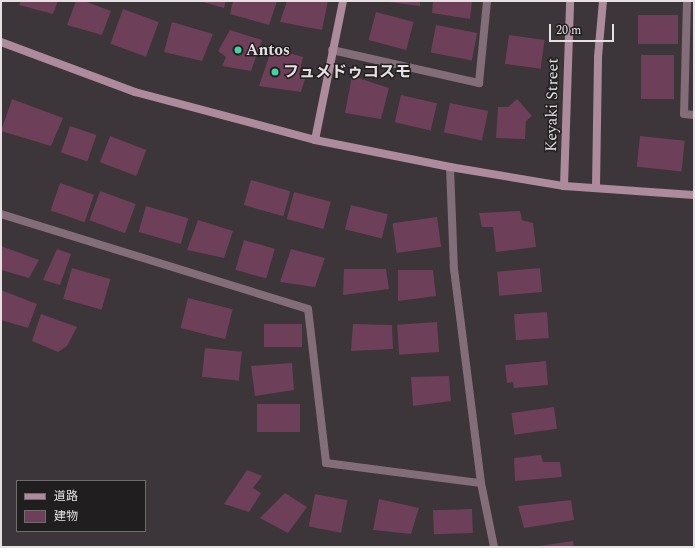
<!DOCTYPE html>
<html>
<head>
<meta charset="utf-8">
<style>
	body { margin:0 }
	#map { position:relative; width:695px; height:548px; overflow:hidden; background:#3c3539; font-family:Spectral,"Noto Sans JP",serif }
	div>[style] { position:absolute }
	.building>* { inset:0; background:#6d3f59; transform-origin:0 0 }
	.street>* { height:8px; margin:-4px; padding:0 4px; transform-origin:4px; border-radius:4px; background:#836d78 }
	.secondary>* { height:8px; margin:-4px; padding:0 4px; transform-origin:4px; border-radius:4px; background:#ad8a9c }
	.dots>* { width:11px; height:11px; translate:-50% -50%; box-sizing:border-box; border:2px solid #211e1f; border-radius:50% }
	span { translate:-50% -50%; white-space:nowrap; text-align:center; line-height:1.15; -webkit-text-stroke:3px #211e1f; paint-order:stroke }
	.poi-label { font-size:16px; color:#e5e1e3; font-weight:700 }
	.left { translate:0 -50%; text-align:left }
	.street-label { font-size:16px; color:#e5e1e3 }
	.frame { position:absolute; inset:0; border:2px solid #e5e1e3; pointer-events:none }
	.legend { position:absolute; left:16px; top:480px; width:130px; height:52px; box-sizing:border-box; background:#211e1f; border:1px solid #6f6c6d; margin:0; padding:5px 7px; list-style:none; font-size:12px; color:#e5e1e3 }
	.legend li { display:flex; align-items:center; gap:8px; height:20px }
	.legend b { width:20px; border:1px solid #6f6c6d }
	.scale { position:absolute; left:549px; top:24px; width:65px; height:18px; box-sizing:border-box; border:2px solid #e5e1e3; border-top:0; padding-left:5px; font-size:12px; line-height:14px; white-space:nowrap; color:#e5e1e3; -webkit-text-stroke:3px #211e1f; paint-order:stroke }
</style>
</head>
<body>
<div id="map">
	<div class="building">
		<div style="clip-path:polygon(21px 1px,58px 1px,53px 14px,19px 5px)"></div>
		<div style="clip-path:polygon(76px 1px,84px 1px,111px 11px,102px 35px,67px 25px)"></div>
		<div style="clip-path:polygon(199px 1px,226px 1px,224px 8px)"></div>
		<div style="clip-path:polygon(233px 1px,277px 1px,269px 25px,230px 14px)"></div>
		<div style="clip-path:polygon(287px 1px,328px 1px,322px 30px,280px 22px)"></div>
		<div style="clip-path:polygon(381px 1px,420px 1px,420px 6px)"></div>
		<div style="clip-path:polygon(433px 1px,472px 1px,470px 19px,432px 13px)"></div>
		<div style="left:123px;top:9px;width:38px;height:37px;rotate:20deg"></div>
		<div style="left:376px;top:12px;width:39px;height:29px;rotate:15deg"></div>
		<div style="left:638px;top:15px;width:40px;height:29px"></div>
		<div style="clip-path:polygon(172px 22px,213px 34px,202px 61px,164px 52px)"></div>
		<div style="left:436px;top:25px;width:42px;height:28px;rotate:11deg"></div>
		<div style="clip-path:polygon(230px 30px,262px 40px,251px 71px,222px 66px,226px 57px,218px 51px)"></div>
		<div style="left:509px;top:35px;width:36px;height:29px;rotate:8deg"></div>
		<div style="clip-path:polygon(272px 48px,303px 57px,299px 74px,305px 79px,301px 92px,259px 86px)"></div>
		<div style="left:641px;top:55px;width:33px;height:44px"></div>
		<div style="clip-path:polygon(352px 76px,389px 88px,381px 119px,345px 113px)"></div>
		<div style="left:401px;top:95px;width:37px;height:28px;rotate:13deg"></div>
		<div style="clip-path:polygon(12px 99px,63px 118px,51px 146px,1px 131px)"></div>
		<div style="clip-path:polygon(517px 99px,532px 116px,526px 121px,525px 139px,496px 138px,498px 107px,508px 107px)"></div>
		<div style="left:450px;top:103px;width:39px;height:30px;rotate:12deg"></div>
		<div style="left:70px;top:126px;width:28px;height:28px;rotate:19deg"></div>
		<div style="left:110px;top:136px;width:39px;height:28px;rotate:21deg"></div>
		<div style="left:640px;top:136px;width:45px;height:31px;rotate:6deg"></div>
		<div style="left:251px;top:180px;width:41px;height:26px;rotate:16deg"></div>
		<div style="left:60px;top:183px;width:36px;height:29px;rotate:19deg"></div>
		<div style="left:100px;top:191px;width:38px;height:31px;rotate:20deg"></div>
		<div style="left:294px;top:192px;width:38px;height:28px;rotate:15deg"></div>
		<div style="left:351px;top:205px;width:38px;height:25px;rotate:14deg"></div>
		<div style="left:146px;top:206px;width:44px;height:27px;rotate:16deg"></div>
		<div style="clip-path:polygon(520px 211px,522px 220px,533px 223px,536px 247px,496px 252px,493px 227px,482px 227px,479px 213px)"></div>
		<div style="left:437px;top:217px;width:30px;height:45px;rotate:82deg"></div>
		<div style="clip-path:polygon(198px 220px,233px 231px,224px 258px,187px 250px)"></div>
		<div style="left:244px;top:240px;width:32px;height:31px;rotate:16deg"></div>
		<div style="clip-path:polygon(1px 246px,39px 260px,29px 278px,1px 270px)"></div>
		<div style="clip-path:polygon(57px 249px,71px 254px,60px 285px,43px 280px)"></div>
		<div style="clip-path:polygon(291px 249px,325px 258px,315px 287px,280px 282px)"></div>
		<div style="left:72px;top:268px;width:40px;height:32px;rotate:16deg"></div>
		<div style="left:540px;top:268px;width:24px;height:43px;rotate:85deg"></div>
		<div style="clip-path:polygon(344px 269px,386px 269px,389px 289px,343px 295px)"></div>
		<div style="clip-path:polygon(398px 270px,433px 270px,436px 296px,398px 301px)"></div>
		<div style="clip-path:polygon(1px 290px,37px 304px,28px 328px,1px 320px)"></div>
		<div style="left:188px;top:298px;width:46px;height:31px;rotate:14deg"></div>
		<div style="left:547px;top:312px;width:26px;height:33px;rotate:86deg"></div>
		<div style="clip-path:polygon(41px 314px,77px 327px,67px 346px,58px 352px,32px 341px)"></div>
		<div style="left:437px;top:322px;width:30px;height:40px;rotate:86deg"></div>
		<div style="left:302px;top:324px;width:23px;height:38px;rotate:90deg"></div>
		<div style="clip-path:polygon(353px 324px,392px 325px,393px 349px,351px 351px)"></div>
		<div style="left:205px;top:348px;width:37px;height:29px;rotate:6deg"></div>
		<div style="clip-path:polygon(546px 361px,548px 385px,514px 388px,513px 382px,507px 383px,505px 365px)"></div>
		<div style="clip-path:polygon(292px 363px,294px 390px,255px 396px,251px 366px)"></div>
		<div style="clip-path:polygon(449px 376px,451px 401px,413px 406px,411px 377px)"></div>
		<div style="left:300px;top:404px;width:28px;height:43px;rotate:90deg"></div>
		<div style="left:554px;top:407px;width:22px;height:43px;rotate:82deg"></div>
		<div style="clip-path:polygon(541px 455px,543px 462px,560px 462px,562px 477px,515px 481px,514px 458px)"></div>
		<div style="clip-path:polygon(247px 470px,262px 476px,253px 488px,261px 493px,249px 512px,224px 504px)"></div>
		<div style="clip-path:polygon(285px 493px,307px 507px,288px 533px,260px 518px)"></div>
		<div style="left:315px;top:494px;width:33px;height:33px;rotate:11deg"></div>
		<div style="clip-path:polygon(379px 499px,419px 508px,411px 534px,373px 530px)"></div>
		<div style="clip-path:polygon(571px 500px,574px 520px,524px 528px,518px 506px)"></div>
		<div style="left:472px;top:509px;width:24px;height:39px;rotate:88deg"></div>
		<div style="clip-path:polygon(573px 541px,574px 547px,539px 547px,539px 546px)"></div>
	</div>
	<div class="street">
		<div style="left:687px;top:1px;width:113px;rotate:91.5deg"></div>
		<div style="left:684px;top:114px;width:10px;rotate:6deg"></div>
		<div style="left:332px;top:50px;width:151px;rotate:12.7deg"></div>
		<div style="left:479px;top:83px;width:82px;rotate:-84.4deg"></div>
		<div style="left:450px;top:167px;width:102px;rotate:87.8deg"></div>
		<div style="left:454px;top:269px;width:216px;rotate:82.8deg"></div>
		<div style="left:481px;top:483px;width:65px;rotate:78.5deg"></div>
		<div style="left:1px;top:214px;width:321px;rotate:17.2deg"></div>
		<div style="left:308px;top:309px;width:155px;rotate:83.3deg"></div>
		<div style="left:326px;top:463px;width:156px;rotate:7.4deg"></div>
	</div>
	<div class="secondary">
		<div style="left:1px;top:42px;width:143px;rotate:20.5deg"></div>
		<div style="left:135px;top:92px;width:186px;rotate:14.9deg"></div>
		<div style="left:315px;top:140px;width:138px;rotate:11.3deg"></div>
		<div style="left:450px;top:167px;width:116px;rotate:9.5deg"></div>
		<div style="left:564px;top:186px;width:130px;rotate:4deg"></div>
		<div style="left:315px;top:140px;width:142px;rotate:-78.6deg"></div>
		<div style="left:564px;top:186px;width:185px;rotate:-88.1deg"></div>
		<div style="left:596px;top:187px;width:130px;rotate:-89.1deg"></div>
		<div style="left:598px;top:57px;width:56px;rotate:-84.9deg"></div>
	</div>
	<div class="dots">
		<div style="left:238px;top:50px;background:#41d4a1"></div>
		<div style="left:275px;top:72px;background:#41d4a1"></div>
	</div>
	<div class="poi-label">
		<span class="left" style="left:246px;top:50px">Antos</span>
		<span class="left" style="left:283px;top:72px">フュメドゥコスモ</span>
	</div>
	<div class="street-label">
		<span style="left:552px;top:105px;rotate:-89deg">Keyaki Street</span>
	</div>
	<div class="frame"></div>
	<ul class="legend">
	<li><b style="height:5px;background:#ad8a9c"></b>道路</li>
	<li><b style="height:11px;background:#6d3f59"></b>建物</li>
	</ul>
	<div class="scale">20 m</div>
</div>
</body>
</html>
